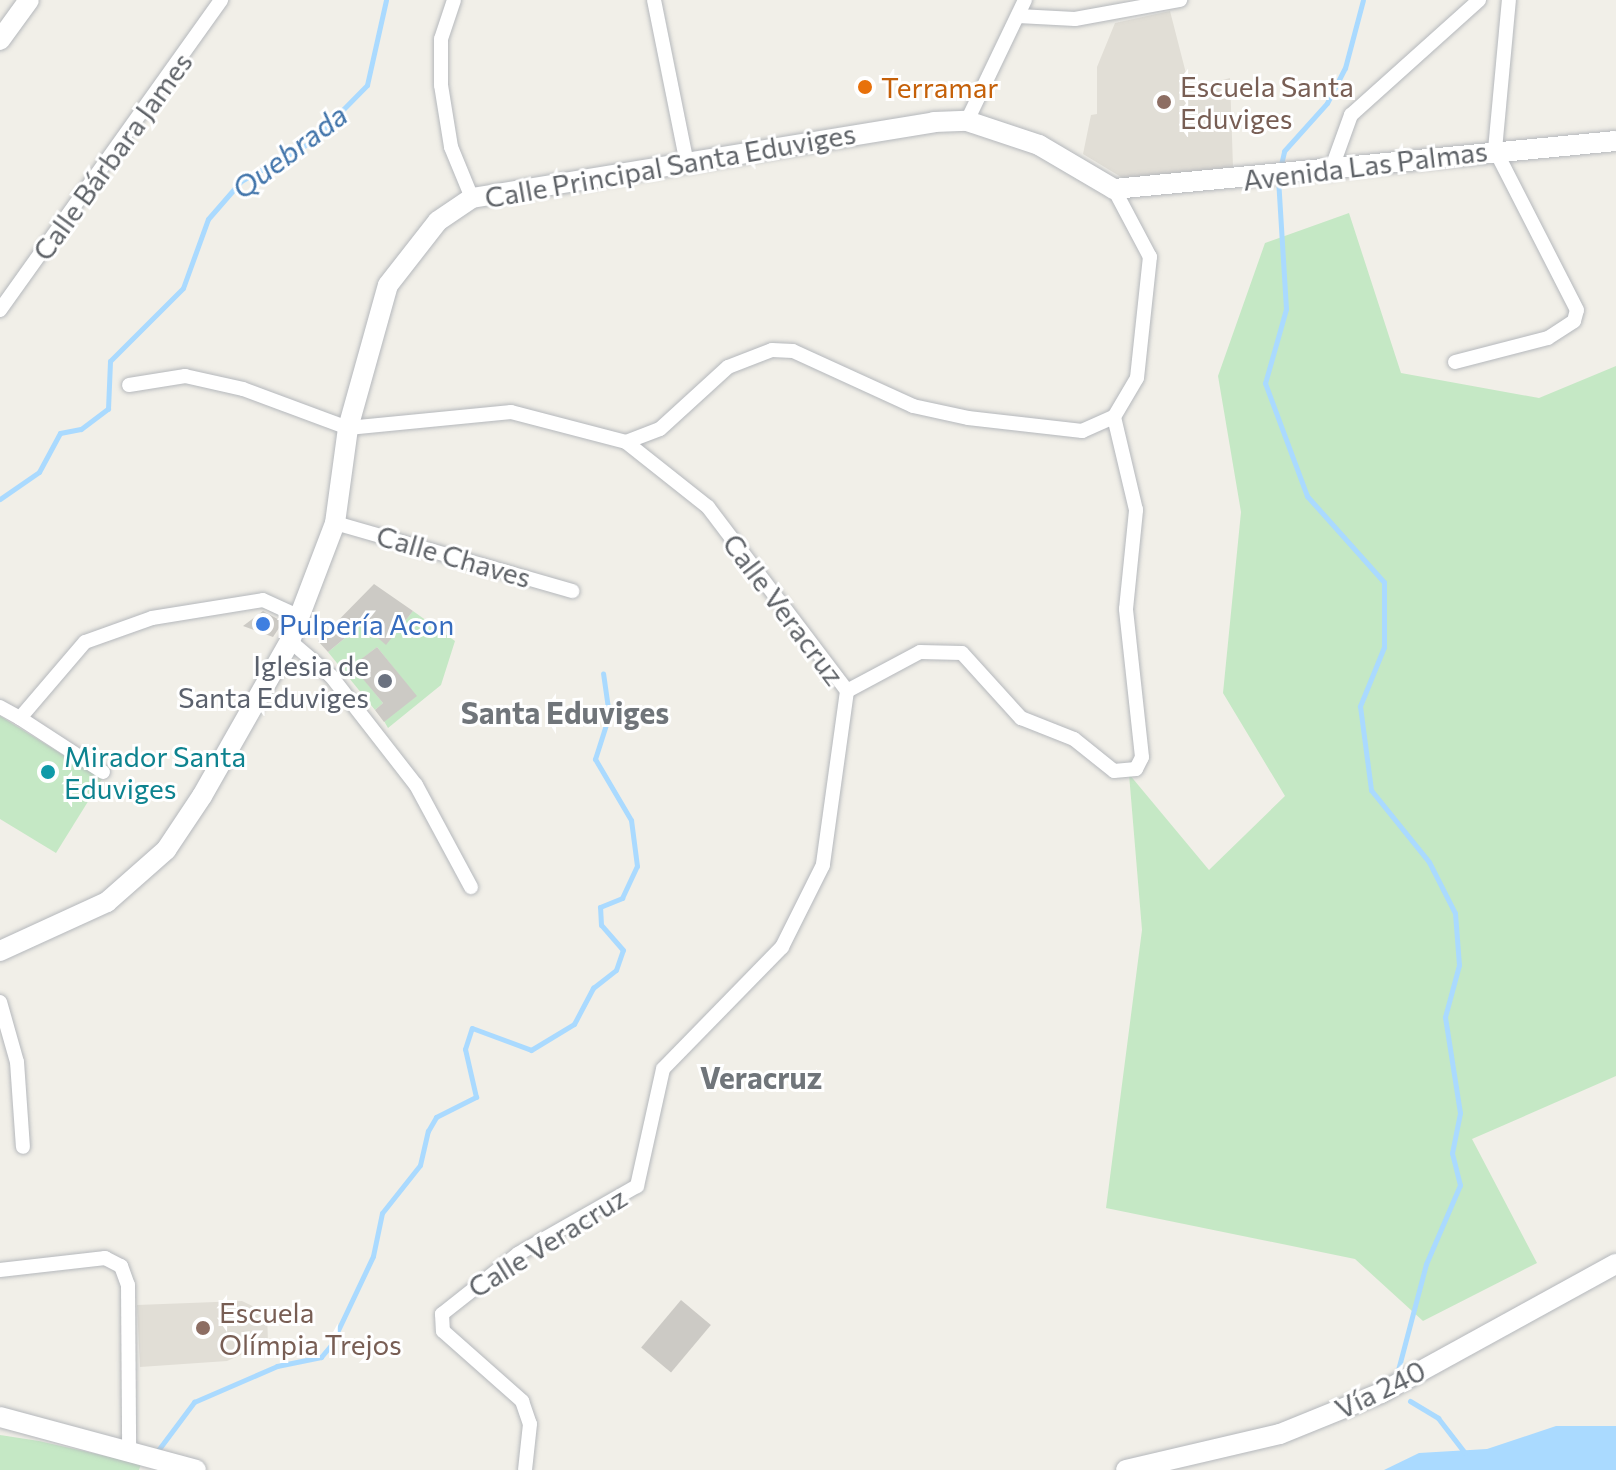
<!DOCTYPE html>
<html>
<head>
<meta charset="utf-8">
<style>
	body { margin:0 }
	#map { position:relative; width:1616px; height:1470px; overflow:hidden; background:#f1efe8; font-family:Commissioner,sans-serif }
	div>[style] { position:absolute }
	.education>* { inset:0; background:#e1ded6 }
	.green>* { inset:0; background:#c5e8c5 }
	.water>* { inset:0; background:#aadaff }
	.stream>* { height:5px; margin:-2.5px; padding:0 2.5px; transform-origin:2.5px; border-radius:2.5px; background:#aadaff }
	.building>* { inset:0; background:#cccac5; transform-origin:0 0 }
	.roads { filter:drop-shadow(0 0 2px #b5b8bc) drop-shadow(0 0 2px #b5b8bc) }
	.street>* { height:14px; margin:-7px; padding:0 7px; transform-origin:7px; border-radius:7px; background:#fff }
	.secondary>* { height:20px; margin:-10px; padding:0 10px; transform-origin:10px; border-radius:10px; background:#fff }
	.dots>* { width:22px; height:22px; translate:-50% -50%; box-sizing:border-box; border:4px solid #fff; border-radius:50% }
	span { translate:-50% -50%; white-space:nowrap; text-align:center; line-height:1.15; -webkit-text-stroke:6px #fff; paint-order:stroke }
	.education-label { font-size:28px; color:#785e54 }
	.left { translate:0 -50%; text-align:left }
	.food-label { font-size:28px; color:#c56008 }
	.street-label { font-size:28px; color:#5f6368 }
	.shop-label { font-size:28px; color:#366cbe }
	.worship-label { font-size:28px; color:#5b616d }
	.right { translate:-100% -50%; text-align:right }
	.culture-label { font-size:28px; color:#0d838f }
	.water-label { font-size:30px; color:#4174aa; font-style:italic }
	.neighbourhood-label { font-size:30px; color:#70757a; font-weight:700 }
</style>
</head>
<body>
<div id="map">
	<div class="education">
		<div style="clip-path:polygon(1170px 11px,1190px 89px,1230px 78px,1233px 167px,1126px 180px,1083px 154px,1091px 115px,1097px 114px,1097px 67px,1115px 23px)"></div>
		<div style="clip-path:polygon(242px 1301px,267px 1313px,268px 1343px,227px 1361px,140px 1367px,137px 1305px)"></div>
	</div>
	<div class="green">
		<div style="clip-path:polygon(1349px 213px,1401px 373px,1539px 398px,1616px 366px,1616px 1076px,1472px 1139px,1537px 1263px,1423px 1321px,1355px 1259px,1106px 1208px,1142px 930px,1129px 774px,1209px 870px,1285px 796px,1223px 693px,1241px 512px,1218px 376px,1265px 243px)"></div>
		<div style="clip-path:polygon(413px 611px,455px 641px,441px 685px,388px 728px,384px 721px,416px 696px,377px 647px,353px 666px,383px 703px,375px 710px,328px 652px,362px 624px,386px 644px)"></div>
		<div style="clip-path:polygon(0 716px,102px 779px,56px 853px,0 819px)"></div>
		<div style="clip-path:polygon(0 1435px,39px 1441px,141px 1464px,139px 1470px,0 1470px)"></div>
	</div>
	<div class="water">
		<div style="clip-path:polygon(1556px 1426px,1616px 1426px,1616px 1470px,1384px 1470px,1419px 1453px,1487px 1449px)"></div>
	</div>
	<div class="stream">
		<div style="left:1280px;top:169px;width:18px;rotate:-77deg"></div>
		<div style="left:1284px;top:151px;width:64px;rotate:-48.1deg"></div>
		<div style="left:1327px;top:103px;width:39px;rotate:-63deg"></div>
		<div style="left:1345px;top:68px;width:70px;rotate:-75.2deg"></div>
		<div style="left:1278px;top:178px;width:131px;rotate:86.5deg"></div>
		<div style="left:1286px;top:309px;width:77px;rotate:105.8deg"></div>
		<div style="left:1265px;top:383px;width:121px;rotate:69.6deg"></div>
		<div style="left:1307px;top:496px;width:115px;rotate:48.2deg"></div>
		<div style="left:1384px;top:582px;width:65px;rotate:90deg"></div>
		<div style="left:1384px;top:647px;width:64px;rotate:112.1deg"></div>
		<div style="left:1360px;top:706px;width:85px;rotate:82.5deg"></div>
		<div style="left:1371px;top:790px;width:92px;rotate:51.1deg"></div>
		<div style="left:1429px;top:862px;width:57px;rotate:63deg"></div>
		<div style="left:1455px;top:913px;width:52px;rotate:85.6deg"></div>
		<div style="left:1459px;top:965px;width:54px;rotate:105.1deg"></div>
		<div style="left:1445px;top:1017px;width:97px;rotate:81.1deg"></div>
		<div style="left:1460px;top:1113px;width:41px;rotate:101.3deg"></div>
		<div style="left:1452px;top:1153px;width:33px;rotate:76deg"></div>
		<div style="left:1460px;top:1185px;width:86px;rotate:113.3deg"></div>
		<div style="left:1426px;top:1264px;width:110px;rotate:104.8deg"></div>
		<div style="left:0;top:499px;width:47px;rotate:-34.7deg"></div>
		<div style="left:39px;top:472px;width:44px;rotate:-61.7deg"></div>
		<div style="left:60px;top:433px;width:21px;rotate:-11deg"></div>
		<div style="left:81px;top:429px;width:34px;rotate:-37deg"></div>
		<div style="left:108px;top:409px;width:48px;rotate:-87.6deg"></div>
		<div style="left:110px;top:361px;width:103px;rotate:-45deg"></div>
		<div style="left:183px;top:288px;width:73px;rotate:-70.1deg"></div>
		<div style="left:208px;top:219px;width:50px;rotate:-49deg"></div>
		<div style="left:241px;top:181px;width:80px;rotate:-29.1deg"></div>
		<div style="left:311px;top:142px;width:80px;rotate:-45.5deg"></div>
		<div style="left:367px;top:85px;width:87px;rotate:-77.4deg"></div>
		<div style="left:1410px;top:1401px;width:33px;rotate:31deg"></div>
		<div style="left:1438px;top:1418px;width:44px;rotate:52.4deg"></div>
		<div style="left:156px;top:1453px;width:64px;rotate:-53.3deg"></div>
		<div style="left:194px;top:1402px;width:90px;rotate:-23.4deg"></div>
		<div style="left:277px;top:1366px;width:45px;rotate:-11.6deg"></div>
		<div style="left:321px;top:1357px;width:16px;rotate:-50deg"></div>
		<div style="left:331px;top:1345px;width:98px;rotate:-64.7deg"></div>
		<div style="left:373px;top:1256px;width:44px;rotate:-78.2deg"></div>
		<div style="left:382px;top:1213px;width:61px;rotate:-51.6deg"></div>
		<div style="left:420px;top:1165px;width:35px;rotate:-77deg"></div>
		<div style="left:428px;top:1131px;width:16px;rotate:-60deg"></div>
		<div style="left:436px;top:1117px;width:45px;rotate:-26.6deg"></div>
		<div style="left:476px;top:1097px;width:49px;rotate:-102.9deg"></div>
		<div style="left:465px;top:1049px;width:22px;rotate:-72deg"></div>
		<div style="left:472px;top:1028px;width:63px;rotate:20.4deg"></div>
		<div style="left:531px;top:1050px;width:50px;rotate:-31.2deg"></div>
		<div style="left:574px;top:1024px;width:41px;rotate:-62.2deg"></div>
		<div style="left:593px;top:988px;width:29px;rotate:-38deg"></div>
		<div style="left:616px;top:970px;width:21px;rotate:-71deg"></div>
		<div style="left:623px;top:950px;width:33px;rotate:-131deg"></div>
		<div style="left:601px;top:925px;width:18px;rotate:-93deg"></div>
		<div style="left:600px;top:907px;width:24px;rotate:-22deg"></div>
		<div style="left:622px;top:898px;width:35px;rotate:-65deg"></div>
		<div style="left:637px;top:866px;width:46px;rotate:-97.4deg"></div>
		<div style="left:631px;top:820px;width:71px;rotate:-120.5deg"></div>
		<div style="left:595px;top:759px;width:46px;rotate:-72.3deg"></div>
		<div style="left:609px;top:715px;width:42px;rotate:-98.1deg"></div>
	</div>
	<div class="building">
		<div style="clip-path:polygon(374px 584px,413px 611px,386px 645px,362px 624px,328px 652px,318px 641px)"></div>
		<div style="clip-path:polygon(263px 611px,283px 622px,273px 637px,243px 626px)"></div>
		<div style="clip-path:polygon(377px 647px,417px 696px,384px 722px,375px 710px,383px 703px,352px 666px)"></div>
		<div style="left:681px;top:1300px;width:39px;height:62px;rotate:40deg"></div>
	</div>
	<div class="roads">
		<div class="street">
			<div style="left:454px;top:0;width:41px;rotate:108.4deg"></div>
			<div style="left:441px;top:39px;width:46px;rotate:90deg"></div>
			<div style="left:441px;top:85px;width:63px;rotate:80.8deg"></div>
			<div style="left:451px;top:147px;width:55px;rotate:67.6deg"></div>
			<div style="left:654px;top:0;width:167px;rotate:78.6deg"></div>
			<div style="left:1018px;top:16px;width:57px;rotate:3deg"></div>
			<div style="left:1075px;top:19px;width:107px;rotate:-10.3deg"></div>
			<div style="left:967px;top:121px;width:134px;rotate:-64.4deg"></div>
			<div style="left:1330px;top:173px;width:62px;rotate:-70.1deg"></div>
			<div style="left:1351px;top:115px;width:172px;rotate:-41.9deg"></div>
			<div style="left:0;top:310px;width:381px;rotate:-54.5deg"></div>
			<div style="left:1455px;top:362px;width:96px;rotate:-14.5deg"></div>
			<div style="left:1548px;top:338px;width:31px;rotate:-33deg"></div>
			<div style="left:1574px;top:321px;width:11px;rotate:-75deg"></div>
			<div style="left:1577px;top:310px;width:180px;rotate:-117.1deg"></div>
			<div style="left:1495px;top:150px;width:151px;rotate:-84.7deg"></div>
			<div style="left:129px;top:385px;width:57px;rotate:-9.1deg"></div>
			<div style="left:185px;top:376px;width:59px;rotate:12.6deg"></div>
			<div style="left:243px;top:389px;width:112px;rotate:20.4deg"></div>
			<div style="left:348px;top:428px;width:164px;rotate:-5.6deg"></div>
			<div style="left:511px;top:412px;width:119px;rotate:14.6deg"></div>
			<div style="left:626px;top:442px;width:105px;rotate:38.4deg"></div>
			<div style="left:708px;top:507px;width:231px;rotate:52.9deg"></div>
			<div style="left:847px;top:691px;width:176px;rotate:97.9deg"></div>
			<div style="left:823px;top:865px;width:92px;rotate:116.6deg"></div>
			<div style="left:782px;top:947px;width:170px;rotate:134.3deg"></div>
			<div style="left:663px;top:1069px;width:120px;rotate:102.5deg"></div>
			<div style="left:637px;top:1186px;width:137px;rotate:150.3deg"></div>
			<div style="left:518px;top:1254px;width:97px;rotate:141.7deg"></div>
			<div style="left:442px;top:1314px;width:17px;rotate:87deg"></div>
			<div style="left:443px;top:1331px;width:106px;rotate:41.5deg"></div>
			<div style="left:522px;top:1401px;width:24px;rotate:71deg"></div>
			<div style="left:530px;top:1424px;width:46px;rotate:96.2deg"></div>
			<div style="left:626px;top:442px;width:36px;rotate:-21deg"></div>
			<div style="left:660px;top:429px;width:92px;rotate:-42.4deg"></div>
			<div style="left:728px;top:367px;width:47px;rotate:-21.1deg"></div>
			<div style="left:772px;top:350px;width:21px;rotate:3deg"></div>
			<div style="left:793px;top:351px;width:132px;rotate:24.6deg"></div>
			<div style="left:913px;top:406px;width:56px;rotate:12.3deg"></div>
			<div style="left:968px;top:418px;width:115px;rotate:6.5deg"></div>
			<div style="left:1082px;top:431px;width:35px;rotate:-24deg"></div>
			<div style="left:1114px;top:417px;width:45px;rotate:-59.5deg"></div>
			<div style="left:1137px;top:378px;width:122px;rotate:-83.9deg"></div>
			<div style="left:1150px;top:257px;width:77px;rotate:-117.9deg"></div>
			<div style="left:335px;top:523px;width:247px;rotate:16deg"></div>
			<div style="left:290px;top:641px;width:54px;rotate:40.5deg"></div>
			<div style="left:331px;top:676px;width:138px;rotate:52.1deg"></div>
			<div style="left:416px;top:785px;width:116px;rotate:61.7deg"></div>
			<div style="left:847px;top:691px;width:83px;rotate:-28.1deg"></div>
			<div style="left:920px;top:652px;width:42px;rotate:1.4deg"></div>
			<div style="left:962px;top:653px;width:88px;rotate:47.8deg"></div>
			<div style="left:1021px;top:718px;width:57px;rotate:21.6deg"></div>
			<div style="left:1074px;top:739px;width:51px;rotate:38.7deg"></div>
			<div style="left:1114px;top:771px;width:22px;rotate:-5deg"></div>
			<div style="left:1136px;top:769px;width:13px;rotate:-63deg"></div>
			<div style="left:1142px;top:757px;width:149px;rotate:-96.2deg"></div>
			<div style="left:1126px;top:609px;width:100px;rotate:-84.2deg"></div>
			<div style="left:1136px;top:510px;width:96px;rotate:-103.3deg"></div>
			<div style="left:0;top:707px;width:23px;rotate:29deg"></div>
			<div style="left:103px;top:772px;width:99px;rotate:-147deg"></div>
			<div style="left:20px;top:718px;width:100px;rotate:-49.5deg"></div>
			<div style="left:85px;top:642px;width:71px;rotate:-19.7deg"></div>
			<div style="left:152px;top:618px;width:112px;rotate:-9.2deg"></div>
			<div style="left:263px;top:600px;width:41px;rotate:24.7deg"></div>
			<div style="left:0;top:1002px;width:62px;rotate:74.2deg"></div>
			<div style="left:17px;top:1062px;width:85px;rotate:86deg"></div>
			<div style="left:0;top:1270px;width:106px;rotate:-6.5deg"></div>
			<div style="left:105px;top:1258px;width:18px;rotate:27deg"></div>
			<div style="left:121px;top:1266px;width:20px;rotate:70deg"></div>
			<div style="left:128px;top:1285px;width:163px;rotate:89.6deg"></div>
		</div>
		<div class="secondary">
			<div style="left:0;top:40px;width:49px;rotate:-54.1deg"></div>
			<div style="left:0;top:951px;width:118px;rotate:-24.6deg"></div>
			<div style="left:107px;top:902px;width:79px;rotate:-41.4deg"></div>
			<div style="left:166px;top:850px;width:65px;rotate:-56.3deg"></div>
			<div style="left:202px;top:796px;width:178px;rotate:-60.4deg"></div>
			<div style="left:290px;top:641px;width:126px;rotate:-69.1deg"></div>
			<div style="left:335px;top:523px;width:96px;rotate:-82.2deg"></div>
			<div style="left:348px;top:428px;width:148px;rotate:-74.4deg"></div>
			<div style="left:388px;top:285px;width:81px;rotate:-52deg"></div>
			<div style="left:438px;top:221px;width:41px;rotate:-34.1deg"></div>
			<div style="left:472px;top:198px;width:468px;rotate:-9.3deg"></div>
			<div style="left:934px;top:122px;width:33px;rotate:-2deg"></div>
			<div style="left:967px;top:121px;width:76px;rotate:18.4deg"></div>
			<div style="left:1039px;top:145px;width:87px;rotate:30.4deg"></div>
			<div style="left:1114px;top:189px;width:504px;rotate:-5.46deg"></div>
			<div style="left:0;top:1417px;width:203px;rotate:15.1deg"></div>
			<div style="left:1126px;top:1470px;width:158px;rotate:-13.2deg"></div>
			<div style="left:1280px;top:1434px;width:109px;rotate:-22.1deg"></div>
			<div style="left:1381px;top:1393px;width:268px;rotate:-28.8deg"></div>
		</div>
	</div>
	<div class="dots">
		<div style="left:865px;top:87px;background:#e8710a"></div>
		<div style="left:1164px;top:102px;background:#8d6e63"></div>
		<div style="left:263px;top:624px;background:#3f7fe0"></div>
		<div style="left:385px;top:681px;background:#6b7280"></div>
		<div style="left:48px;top:772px;background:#0f9aa8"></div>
		<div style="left:203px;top:1328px;background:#8d6e63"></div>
	</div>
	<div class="education-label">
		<span class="left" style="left:1180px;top:102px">Escuela Santa<br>Eduviges</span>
		<span class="left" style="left:219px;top:1328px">Escuela<br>Olímpia Trejos</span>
	</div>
	<div class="food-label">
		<span class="left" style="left:881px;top:87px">Terramar</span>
	</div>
	<div class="street-label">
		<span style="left:112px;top:156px;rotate:-54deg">Calle Bárbara James</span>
		<span style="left:670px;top:165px;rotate:-10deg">Calle Principal Santa Eduviges</span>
		<span style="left:1365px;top:165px;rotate:-7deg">Avenida Las Palmas</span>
		<span style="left:454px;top:556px;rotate:16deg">Calle Chaves</span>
		<span style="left:784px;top:609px;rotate:53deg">Calle Veracruz</span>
		<span style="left:547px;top:1242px;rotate:-32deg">Calle Veracruz</span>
		<span style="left:1380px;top:1389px;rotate:-26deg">Vía 240</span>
	</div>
	<div class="shop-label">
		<span class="left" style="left:279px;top:624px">Pulpería Acon</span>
	</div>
	<div class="worship-label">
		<span class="right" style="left:369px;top:681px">Iglesia de<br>Santa Eduviges</span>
	</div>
	<div class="culture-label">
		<span class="left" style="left:64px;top:772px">Mirador Santa<br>Eduviges</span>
	</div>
	<div class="water-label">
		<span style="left:289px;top:151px;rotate:-37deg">Quebrada</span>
	</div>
	<div class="neighbourhood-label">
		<span style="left:565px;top:712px">Santa Eduviges</span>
		<span style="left:761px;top:1077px">Veracruz</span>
	</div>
</div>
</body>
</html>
